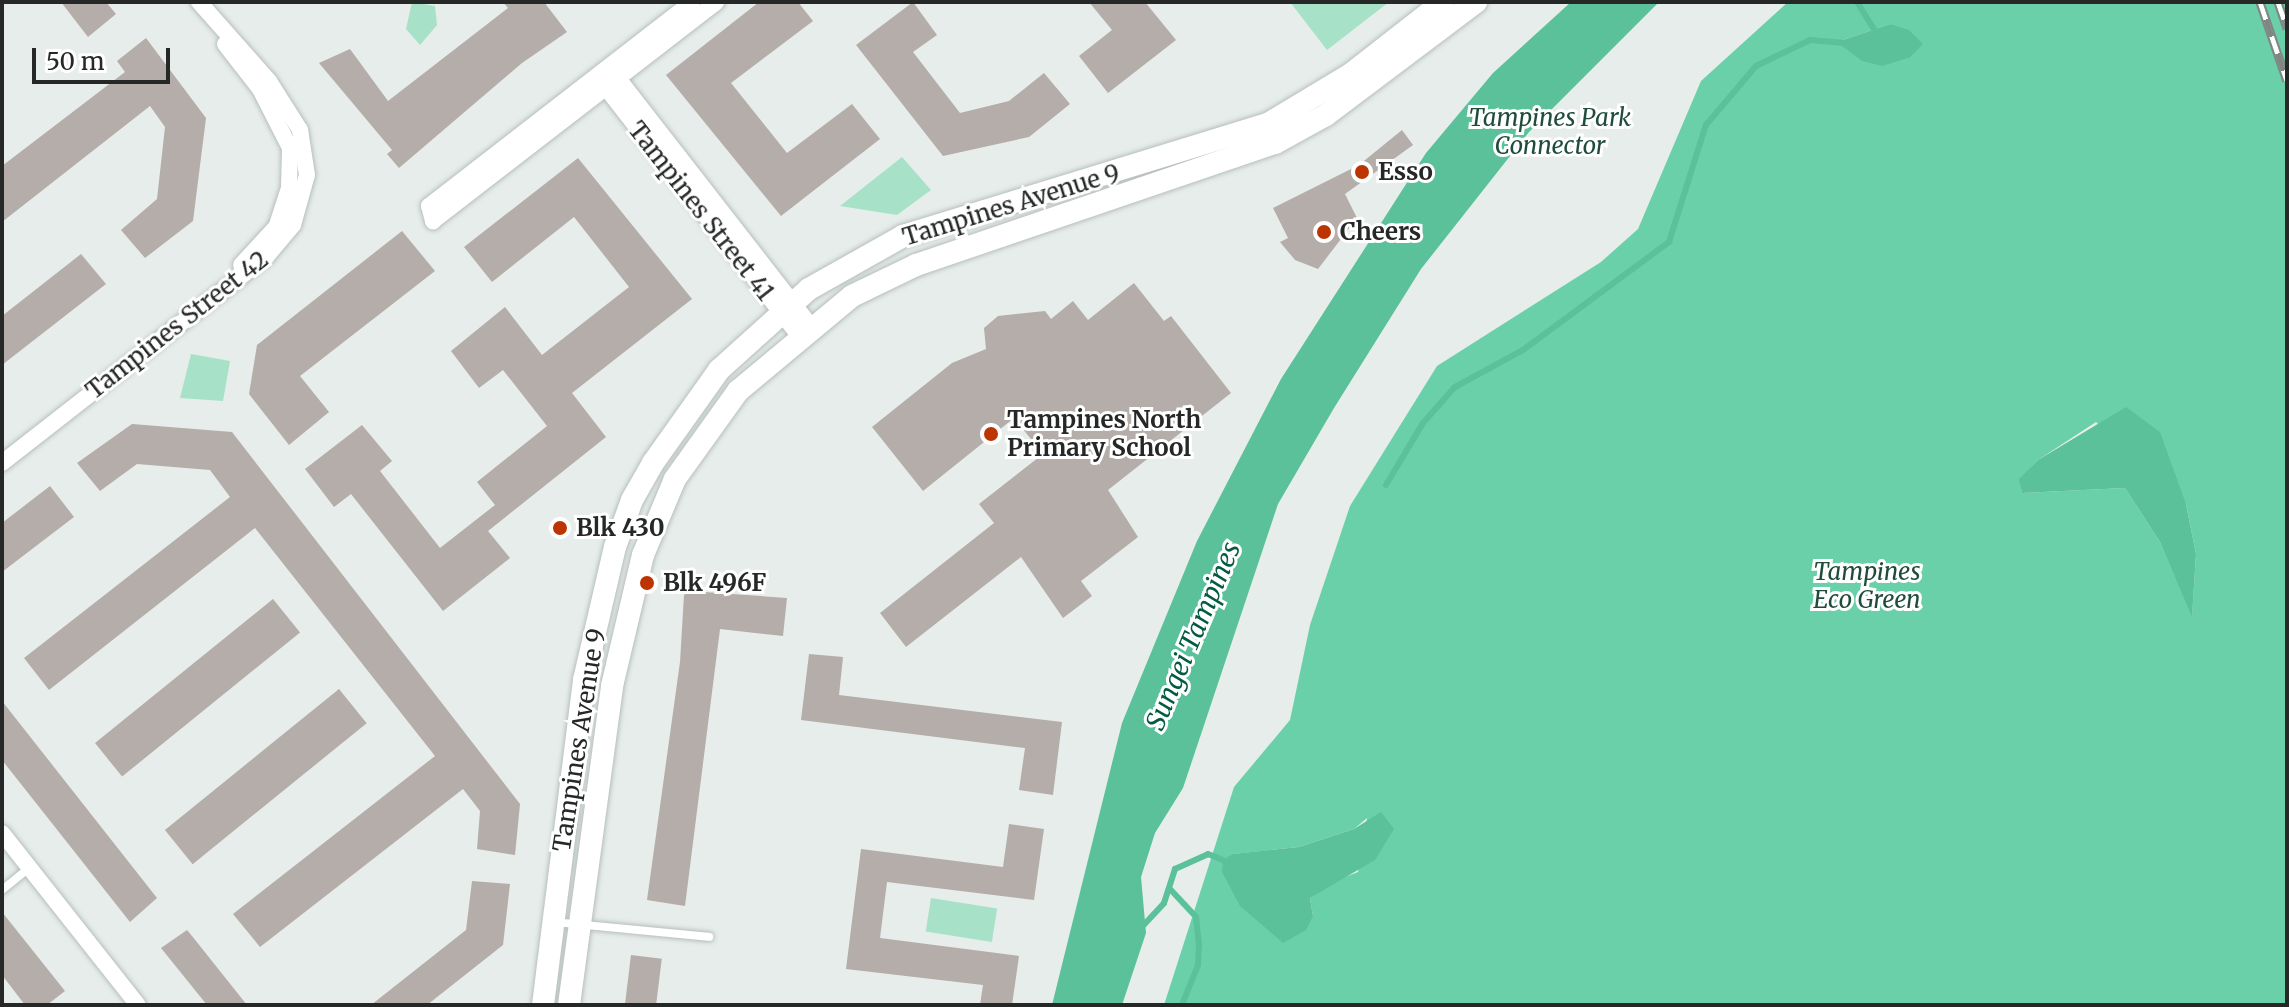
<!DOCTYPE html>
<html>
<head>
<meta charset="utf-8">
<style>
	body { margin:0 }
	#map { position:relative; width:2289px; height:1007px; overflow:hidden; background:#e6edea; font-family:Merriweather,serif }
	div>[style] { position:absolute }
	.green>* { inset:0; background:#a7e2c8; transform-origin:0 0 }
	.forest>* { inset:0; background:#6ad0a9 }
	.water>* { inset:0; background:#5ac19a }
	.stream>* { height:6px; margin:-3px; padding:0 3px; transform-origin:3px; border-radius:3px; background:#5ac19a }
	.building>* { inset:0; background:#b4adaa; transform-origin:0 0 }
	.roads { filter:drop-shadow(0 0 2px #b7bfbb) drop-shadow(0 0 2px #b7bfbb) }
	.lane>* { height:8px; margin:-4px; padding:0 4px; transform-origin:4px; border-radius:4px; background:#fff }
	.street>* { height:16px; margin:-8px; padding:0 8px; transform-origin:8px; border-radius:8px; background:#fff }
	.secondary>* { height:22px; margin:-11px; padding:0 11px; transform-origin:11px; border-radius:11px; background:#fff }
	.rail>* { height:9px; margin-top:-4.5px; transform-origin:0; background:repeating-linear-gradient(90deg,#fff 0 18px,#818684 0 36px); box-sizing:border-box; border-block:2px solid #818684 }
	.dots>* { width:22px; height:22px; translate:-50% -50%; box-sizing:border-box; border:4px solid #fff; border-radius:50% }
	span { translate:-50% -50%; white-space:nowrap; text-align:center; line-height:1.15; -webkit-text-stroke:6px #fff; paint-order:stroke }
	.park-label { font-size:24px; color:#204c3b; font-style:italic }
	.poi-label { font-size:24px; color:#252827; font-weight:700 }
	.left { translate:0 -50%; text-align:left }
	.street-label { font-size:24px; color:#252827 }
	.water-label { font-size:26px; color:#035b42; font-style:italic }
	.frame { position:absolute; inset:0; border:4px solid #252827; pointer-events:none }
	.scale { position:absolute; left:32px; top:48px; width:138px; height:36px; box-sizing:border-box; border:4px solid #252827; border-top:0; padding-left:10px; font-size:24px; line-height:28px; white-space:nowrap; color:#252827; -webkit-text-stroke:6px #fff; paint-order:stroke }
</style>
</head>
<body>
<div id="map">
	<div class="green">
		<div style="clip-path:polygon(412px 2px,435px 6px,437px 25px,420px 45px,406px 29px)"></div>
		<div style="clip-path:polygon(1290px 2px,1389px 2px,1327px 50px)"></div>
		<div style="clip-path:polygon(902px 157px,931px 190px,897px 215px,840px 206px)"></div>
		<div style="clip-path:polygon(191px 354px,230px 361px,223px 401px,180px 398px)"></div>
		<div style="left:931px;top:898px;width:67px;height:34px;rotate:9deg"></div>
	</div>
	<div class="forest">
		<div style="clip-path:polygon(evenodd,1788px 2px,2287px 2px,2287px 1005px,1164px 1005px,1234px 787px,1290px 720px,1310px 625px,1350px 506px,1437px 366px,1601px 262px,1638px 229px,1701px 81px,1788px 2px,1890px 24px,1922px 44px,1911px 57px,1837px 42px,1890px 24px,1788px 2px,2096px 422px,2186px 504px,2196px 554px,2192px 615px,2160px 542px,2125px 488px,2022px 493px,2020px 479px,2038px 460px,2096px 422px,1788px 2px,1367px 818px,1358px 872px,1330px 883px,1310px 898px,1313px 916px,1234px 854px,1299px 847px,1354px 829px,1367px 818px)"></div>
	</div>
	<div class="water">
		<div style="clip-path:polygon(1571px 2px,1659px 2px,1529px 132px,1421px 269px,1334px 408px,1278px 504px,1183px 788px,1155px 833px,1141px 877px,1146px 933px,1122px 1005px,1052px 1005px,1122px 723px,1197px 541px,1281px 379px,1426px 153px,1493px 73px)"></div>
		<div style="clip-path:polygon(1890px 24px,1909px 30px,1923px 44px,1911px 57px,1882px 66px,1862px 61px,1837px 42px)"></div>
		<div style="clip-path:polygon(2126px 407px,2160px 432px,2186px 504px,2196px 554px,2192px 617px,2160px 542px,2125px 488px,2022px 493px,2019px 479px,2038px 460px)"></div>
		<div style="clip-path:polygon(1381px 812px,1394px 829px,1375px 860px,1310px 898px,1313px 916px,1306px 930px,1283px 943px,1240px 906px,1222px 872px,1223px 860px,1233px 854px,1299px 847px,1354px 829px)"></div>
	</div>
	<div class="stream">
		<div style="left:1857px;top:2px;width:39px;rotate:58deg"></div>
		<div style="left:1386px;top:485px;width:72px;rotate:-59.2deg"></div>
		<div style="left:1423px;top:423px;width:48px;rotate:-48.4deg"></div>
		<div style="left:1455px;top:387px;width:77px;rotate:-28.6deg"></div>
		<div style="left:1523px;top:350px;width:182px;rotate:-36.5deg"></div>
		<div style="left:1669px;top:242px;width:123px;rotate:-72.5deg"></div>
		<div style="left:1706px;top:125px;width:77px;rotate:-49.7deg"></div>
		<div style="left:1756px;top:66px;width:60px;rotate:-25.7deg"></div>
		<div style="left:1810px;top:40px;width:32px;rotate:5deg"></div>
		<div style="left:1170px;top:889px;width:38px;rotate:47deg"></div>
		<div style="left:1196px;top:917px;width:27px;rotate:84deg"></div>
		<div style="left:1199px;top:944px;width:21px;rotate:93deg"></div>
		<div style="left:1198px;top:965px;width:43px;rotate:111.8deg"></div>
		<div style="left:1140px;top:929px;width:35px;rotate:-47deg"></div>
		<div style="left:1164px;top:903px;width:36px;rotate:-72deg"></div>
		<div style="left:1175px;top:869px;width:36px;rotate:-24deg"></div>
		<div style="left:1208px;top:854px;width:16px;rotate:22deg"></div>
	</div>
	<div class="building">
		<div style="clip-path:polygon(61px 2px,106px 2px,116px 14px,88px 37px)"></div>
		<div style="clip-path:polygon(503px 2px,544px 2px,567px 32px,522px 63px,399px 168px,387px 154px,392px 150px,319px 63px,350px 49px,388px 101px,508px 8px)"></div>
		<div style="clip-path:polygon(759px 2px,798px 2px,813px 21px,731px 83px,787px 153px,852px 104px,880px 139px,781px 216px,666px 75px)"></div>
		<div style="clip-path:polygon(913px 2px,937px 35px,913px 52px,960px 113px,1009px 101px,1044px 73px,1070px 104px,1029px 137px,943px 156px,856px 45px)"></div>
		<div style="clip-path:polygon(1089px 2px,1145px 2px,1176px 40px,1108px 93px,1079px 56px,1112px 30px)"></div>
		<div style="clip-path:polygon(146px 38px,206px 118px,193px 221px,145px 258px,121px 230px,157px 199px,165px 127px,150px 106px,2px 222px,2px 166px,125px 72px,117px 61px)"></div>
		<div style="clip-path:polygon(1402px 130px,1413px 145px,1345px 194px,1357px 218px,1318px 269px,1295px 260px,1280px 242px,1288px 238px,1273px 208px,1359px 165px)"></div>
		<div style="clip-path:polygon(578px 158px,692px 299px,572px 393px,606px 437px,488px 531px,510px 558px,443px 611px,351px 494px,334px 507px,305px 469px,362px 425px,392px 461px,380px 471px,440px 548px,495px 505px,477px 482px,547px 426px,503px 370px,479px 388px,451px 351px,505px 307px,542px 355px,629px 287px,574px 217px,492px 282px,464px 247px)"></div>
		<div style="clip-path:polygon(402px 231px,435px 271px,300px 376px,329px 412px,289px 445px,249px 394px,257px 345px)"></div>
		<div style="clip-path:polygon(81px 254px,106px 284px,2px 365px,2px 316px)"></div>
		<div style="clip-path:polygon(1134px 283px,1164px 321px,1171px 316px,1231px 393px,1108px 490px,1138px 537px,1081px 581px,1092px 596px,1063px 618px,1021px 557px,906px 647px,880px 613px,994px 523px,979px 504px,1043px 454px,1014px 418px,923px 491px,872px 427px,952px 363px,986px 349px,984px 328px,998px 316px,1045px 311px,1051px 319px,1073px 301px,1088px 320px)"></div>
		<div style="clip-path:polygon(132px 424px,232px 432px,520px 804px,515px 855px,477px 849px,480px 811px,463px 789px,260px 947px,233px 914px,435px 756px,255px 528px,49px 690px,24px 658px,230px 497px,210px 470px,137px 464px,100px 491px,77px 463px)"></div>
		<div style="clip-path:polygon(50px 486px,74px 517px,2px 572px,2px 523px)"></div>
		<div style="clip-path:polygon(690px 591px,787px 598px,783px 636px,720px 629px,685px 906px,647px 900px,680px 662px,684px 595px)"></div>
		<div style="left:273px;top:599px;width:43px;height:229px;rotate:51deg"></div>
		<div style="clip-path:polygon(809px 654px,843px 657px,839px 695px,1062px 722px,1053px 795px,1019px 790px,1025px 748px,801px 720px)"></div>
		<div style="left:339px;top:689px;width:44px;height:224px;rotate:51deg"></div>
		<div style="clip-path:polygon(2px 701px,157px 898px,130px 922px,2px 760px)"></div>
		<div style="clip-path:polygon(1009px 824px,1044px 829px,1034px 900px,887px 882px,880px 938px,1019px 956px,1012px 1005px,980px 1005px,983px 985px,846px 969px,861px 849px,1003px 867px)"></div>
		<div style="clip-path:polygon(472px 881px,510px 884px,503px 945px,427px 1005px,371px 1005px,466px 930px)"></div>
		<div style="clip-path:polygon(2px 912px,65px 991px,47px 1005px,25px 1005px,2px 975px)"></div>
		<div style="clip-path:polygon(187px 930px,192px 936px,247px 1005px,207px 1005px,161px 948px)"></div>
		<div style="left:631px;top:955px;width:31px;height:50px;rotate:7deg"></div>
	</div>
	<div class="roads">
		<div class="lane">
			<div style="left:2px;top:890px;width:35px;rotate:-39deg"></div>
			<div style="left:554px;top:922px;width:156px;rotate:5.5deg"></div>
		</div>
		<div class="street">
			<div style="left:692px;top:2px;width:333px;rotate:142.2deg"></div>
			<div style="left:429px;top:206px;width:16px;rotate:75deg"></div>
			<div style="left:433px;top:221px;width:358px;rotate:-37.7deg"></div>
			<div style="left:225px;top:44px;width:57px;rotate:52.1deg"></div>
			<div style="left:260px;top:89px;width:66px;rotate:63deg"></div>
			<div style="left:290px;top:148px;width:40px;rotate:91.4deg"></div>
			<div style="left:289px;top:188px;width:40px;rotate:108deg"></div>
			<div style="left:277px;top:226px;width:53px;rotate:132.7deg"></div>
			<div style="left:613px;top:72px;width:322px;rotate:52.1deg"></div>
			<div style="left:600px;top:80px;width:324px;rotate:52.1deg"></div>
			<div style="left:2px;top:463px;width:335px;rotate:-38deg"></div>
			<div style="left:266px;top:257px;width:42px;rotate:-49.8deg"></div>
			<div style="left:293px;top:225px;width:52px;rotate:-74.4deg"></div>
			<div style="left:307px;top:175px;width:46px;rotate:-98.8deg"></div>
			<div style="left:300px;top:130px;width:58px;rotate:-122.3deg"></div>
			<div style="left:269px;top:81px;width:106px;rotate:-131.5deg"></div>
			<div style="left:2px;top:833px;width:219px;rotate:51.7deg"></div>
		</div>
		<div class="secondary">
			<div style="left:543px;top:1005px;width:328px;rotate:-82.8deg"></div>
			<div style="left:584px;top:680px;width:137px;rotate:-76.9deg"></div>
			<div style="left:615px;top:547px;width:50px;rotate:-70.1deg"></div>
			<div style="left:632px;top:500px;width:43px;rotate:-60.4deg"></div>
			<div style="left:653px;top:463px;width:114px;rotate:-54.6deg"></div>
			<div style="left:719px;top:370px;width:121px;rotate:-42deg"></div>
			<div style="left:809px;top:289px;width:108px;rotate:-29.4deg"></div>
			<div style="left:903px;top:236px;width:382px;rotate:-17.1deg"></div>
			<div style="left:1268px;top:124px;width:97px;rotate:-31.1deg"></div>
			<div style="left:1351px;top:74px;width:117px;rotate:-38deg"></div>
			<div style="left:569px;top:1005px;width:322px;rotate:-82.3deg"></div>
			<div style="left:612px;top:686px;width:135px;rotate:-76.7deg"></div>
			<div style="left:643px;top:555px;width:82px;rotate:-67.2deg"></div>
			<div style="left:675px;top:479px;width:108px;rotate:-54.4deg"></div>
			<div style="left:738px;top:391px;width:148px;rotate:-39.8deg"></div>
			<div style="left:852px;top:296px;width:71px;rotate:-25.8deg"></div>
			<div style="left:916px;top:265px;width:379px;rotate:-18.8deg"></div>
			<div style="left:1275px;top:143px;width:58px;rotate:-28.8deg"></div>
			<div style="left:1326px;top:115px;width:188px;rotate:-37deg"></div>
		</div>
	</div>
	<div class="rail">
		<div style="left:2260px;top:2px;width:83px;rotate:71.1deg"></div>
		<div style="left:2278px;top:2px;width:28px;rotate:71deg"></div>
	</div>
	<div class="dots">
		<div style="left:1362px;top:172px;background:#bc3400"></div>
		<div style="left:1324px;top:232px;background:#bc3400"></div>
		<div style="left:991px;top:434px;background:#bc3400"></div>
		<div style="left:560px;top:528px;background:#bc3400"></div>
		<div style="left:647px;top:583px;background:#bc3400"></div>
	</div>
	<div class="park-label">
		<span style="left:1550px;top:132px">Tampines Park<br>Connector</span>
		<span style="left:1867px;top:586px">Tampines<br>Eco Green</span>
	</div>
	<div class="poi-label">
		<span class="left" style="left:1378px;top:172px">Esso</span>
		<span class="left" style="left:1340px;top:232px">Cheers</span>
		<span class="left" style="left:1007px;top:434px">Tampines North<br>Primary School</span>
		<span class="left" style="left:576px;top:528px">Blk 430</span>
		<span class="left" style="left:663px;top:583px">Blk 496F</span>
	</div>
	<div class="street-label">
		<span style="left:1011px;top:205px;rotate:-17deg">Tampines Avenue 9</span>
		<span style="left:701px;top:211px;rotate:52deg">Tampines Street 41</span>
		<span style="left:177px;top:325px;rotate:-38deg">Tampines Street 42</span>
		<span style="left:579px;top:740px;rotate:-81deg">Tampines Avenue 9</span>
	</div>
	<div class="water-label">
		<span style="left:1193px;top:636px;rotate:-67deg">Sungei Tampines</span>
	</div>
	<div class="frame"></div>
	<div class="scale">50 m</div>
</div>
</body>
</html>
